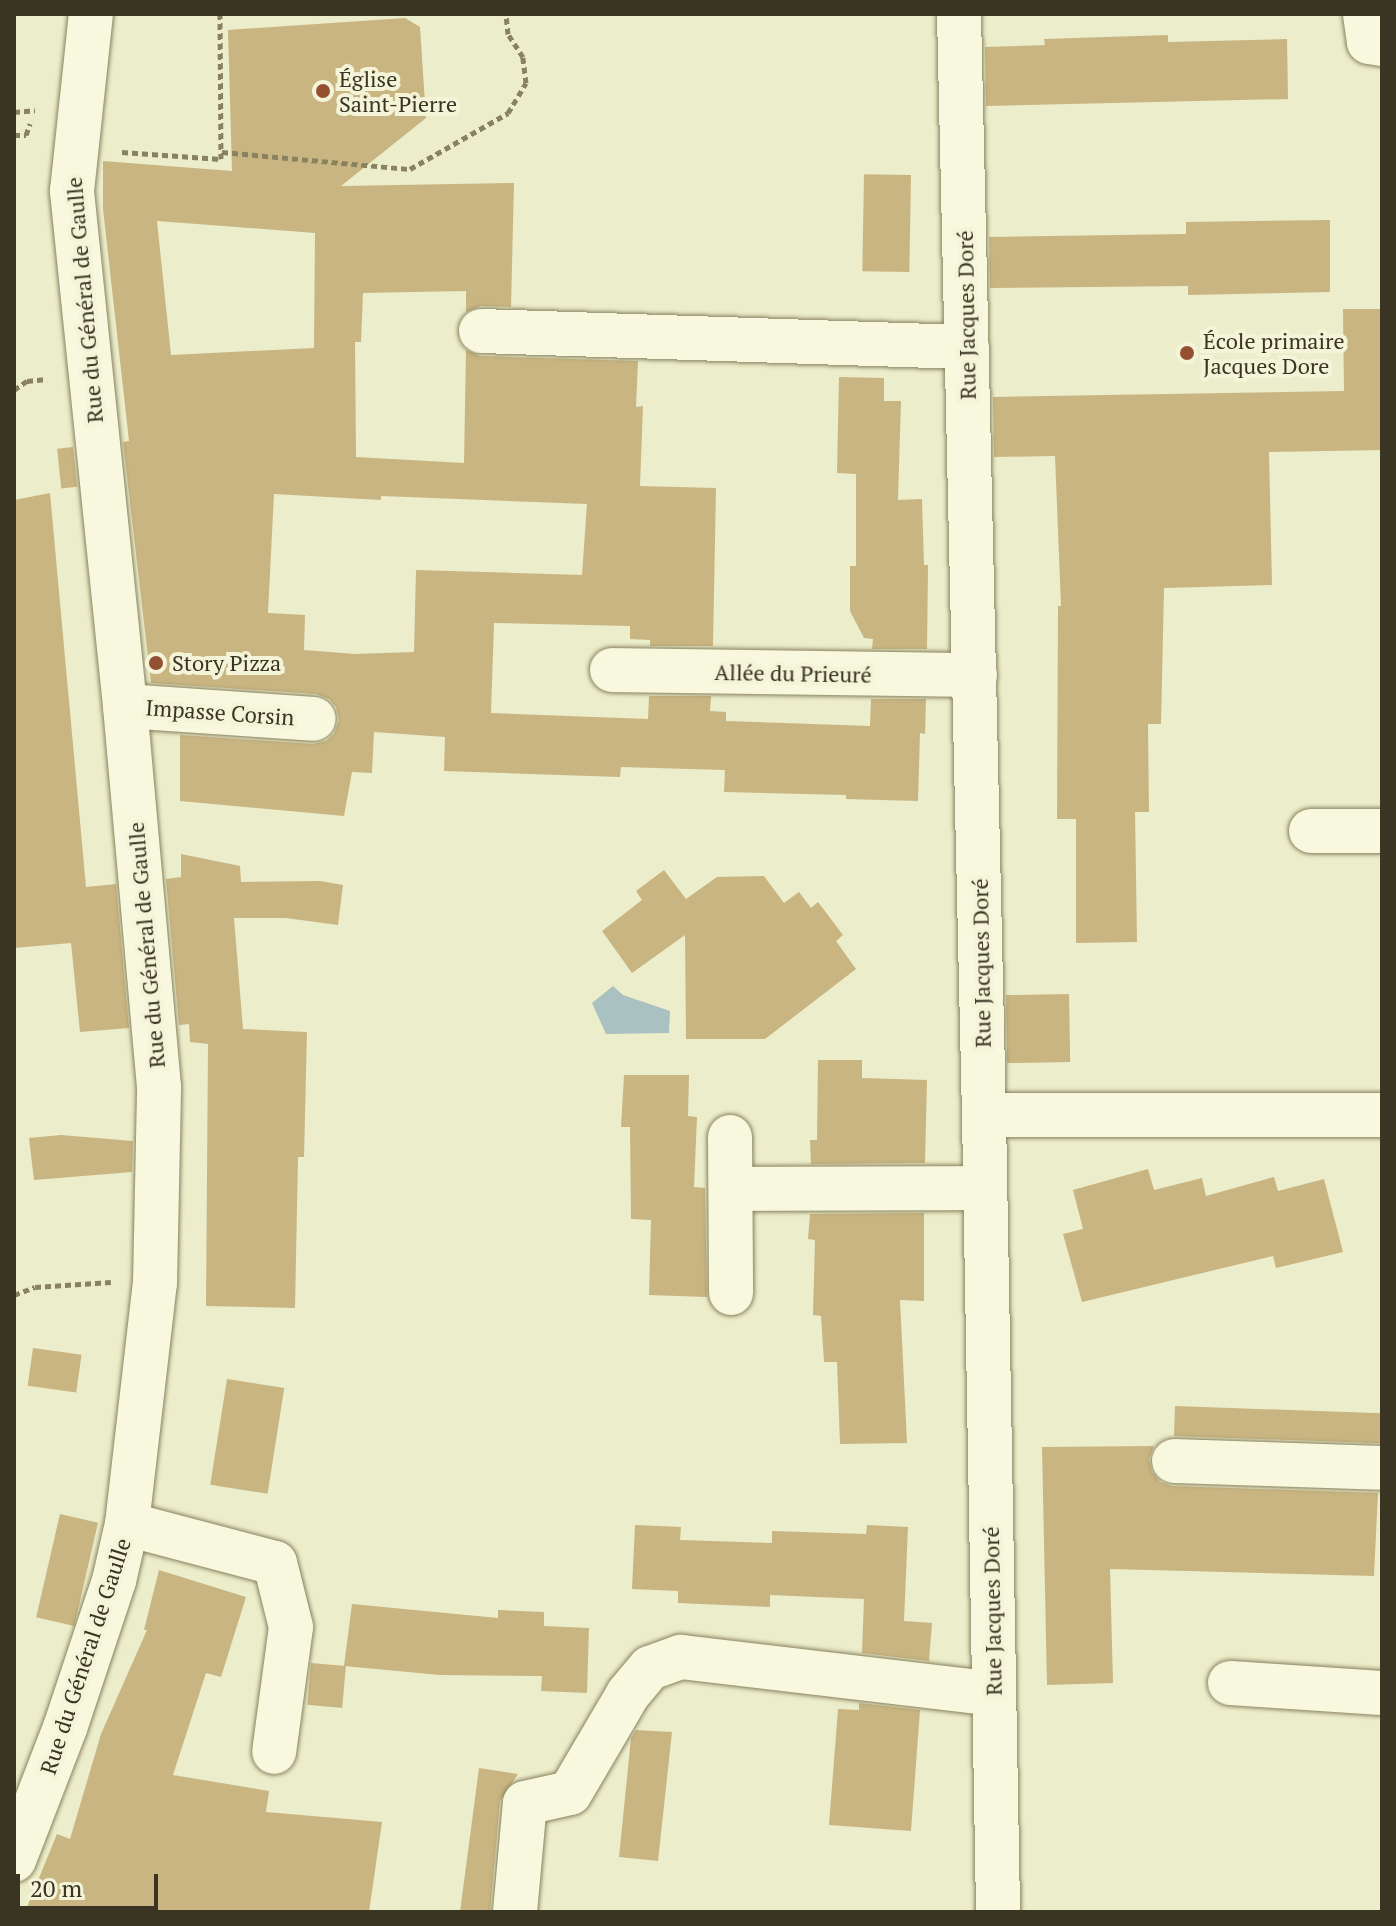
<!DOCTYPE html>
<html>
<head>
<meta charset="utf-8">
<style>
	body { margin:0 }
	#map { position:relative; width:1396px; height:1926px; overflow:hidden; background:#ecedca; font-family:"PT Serif",serif }
	div>[style] { position:absolute }
	.water>* { inset:0; background:#aac1c2 }
	.building>* { inset:0; background:#c9b582; transform-origin:0 0 }
	.path>* { height:5px; margin-top:-2.5px; transform-origin:0; background:repeating-linear-gradient(90deg,#89825f 0 6px,transparent 0 10px) }
	.roads { filter:drop-shadow(0 0 2px #89825f) drop-shadow(0 0 2px #89825f) }
	.minor>* { height:44px; margin:-22px; padding:0 22px; transform-origin:22px; border-radius:22px; background:#f7f8dd }
	.dots>* { width:22px; height:22px; translate:-50% -50%; box-sizing:border-box; border:4px solid #f4f4d9; border-radius:50% }
	span { translate:-50% -50%; white-space:nowrap; text-align:center; line-height:1.15; -webkit-text-stroke:8px #f4f4d9; paint-order:stroke }
	.poi-label { font-size:22px; color:#3a3522 }
	.left { translate:0 -50%; text-align:left }
	.street-label { font-size:22px; color:#3a3522 }
	.frame { position:absolute; inset:0; border:16px solid #3a3522; pointer-events:none }
	.scale { position:absolute; left:16px; top:1874px; width:142px; height:36px; box-sizing:border-box; border:4px solid #3a3522; border-top:0; padding-left:10px; font-size:24px; line-height:28px; white-space:nowrap; color:#3a3522; -webkit-text-stroke:6px #f4f4d9; paint-order:stroke }
</style>
</head>
<body>
<div id="map">
	<div class="water">
		<div style="clip-path:polygon(613px 986px,623px 995px,670px 1011px,669px 1033px,606px 1034px,592px 1003px)"></div>
	</div>
	<div class="building">
		<div style="clip-path:polygon(evenodd,405px 18px,420px 27px,426px 118px,341px 186px,514px 183px,511px 307px,481px 306px,466px 312px,466px 291px,363px 293px,361px 342px,355px 342px,356px 457px,464px 463px,466px 350px,480px 356px,638px 361px,636px 407px,643px 406px,640px 486px,716px 488px,713px 646px,650px 646px,650px 640px,630px 639px,630px 626px,494px 623px,491px 713px,648px 719px,649px 696px,711px 696px,710px 711px,726px 712px,726px 721px,870px 726px,871px 699px,926px 699px,925px 734px,920px 733px,918px 801px,846px 799px,846px 795px,724px 792px,725px 770px,621px 767px,620px 777px,444px 771px,445px 737px,374px 732px,372px 773px,352px 772px,344px 816px,180px 801px,180px 735px,313px 744px,326px 741px,334px 734px,339px 720px,336px 707px,329px 699px,316px 694px,151px 683px,123px 442px,129px 441px,103px 209px,103px 161px,232px 171px,228px 30px,405px 18px,157px 221px,315px 233px,314px 348px,171px 355px,157px 221px,405px 18px,274px 494px,381px 500px,381px 496px,587px 504px,582px 575px,416px 570px,414px 652px,355px 654px,304px 650px,305px 615px,268px 613px,274px 494px)"></div>
		<div style="clip-path:polygon(1168px 35px,1168px 42px,1287px 39px,1288px 99px,986px 106px,985px 47px,1045px 45px,1044px 39px)"></div>
		<div style="left:911px;top:175px;width:97px;height:47px;rotate:91deg"></div>
		<div style="clip-path:polygon(1330px 220px,1330px 292px,1188px 295px,1188px 286px,990px 288px,989px 237px,1186px 234px,1186px 222px)"></div>
		<div style="clip-path:polygon(1343px 309px,1382px 309px,1382px 450px,1269px 452px,1272px 585px,1164px 588px,1161px 724px,1148px 724px,1149px 812px,1135px 812px,1137px 942px,1076px 943px,1076px 819px,1057px 819px,1058px 606px,1061px 606px,1055px 456px,994px 457px,993px 397px,1344px 391px)"></div>
		<div style="clip-path:polygon(839px 377px,884px 378px,884px 401px,901px 401px,898px 500px,922px 499px,924px 565px,928px 565px,927px 649px,872px 649px,873px 639px,864px 638px,850px 611px,850px 566px,856px 566px,856px 474px,837px 473px)"></div>
		<div style="left:73px;top:447px;width:40px;height:16px;rotate:84deg"></div>
		<div style="clip-path:polygon(50px 493px,86px 887px,116px 884px,129px 1028px,80px 1032px,71px 943px,14px 948px,14px 500px)"></div>
		<div style="clip-path:polygon(181px 854px,240px 866px,241px 882px,320px 881px,343px 885px,338px 925px,286px 918px,234px 918px,243px 1029px,307px 1032px,304px 1157px,298px 1157px,295px 1308px,206px 1306px,208px 1044px,190px 1042px,189px 1024px,179px 1025px,166px 879px,181px 877px)"></div>
		<div style="clip-path:polygon(664px 870px,686px 899px,717px 877px,764px 876px,784px 903px,799px 892px,811px 908px,818px 902px,843px 935px,836px 941px,856px 969px,765px 1039px,686px 1039px,685px 935px,632px 973px,602px 931px,642px 900px,636px 891px)"></div>
		<div style="left:1069px;top:994px;width:68px;height:63px;rotate:89deg"></div>
		<div style="clip-path:polygon(818px 1060px,862px 1060px,862px 1078px,927px 1080px,925px 1163px,811px 1164px,810px 1140px,817px 1140px)"></div>
		<div style="clip-path:polygon(624px 1075px,689px 1075px,688px 1116px,697px 1117px,694px 1187px,705px 1188px,707px 1297px,649px 1295px,651px 1220px,631px 1219px,630px 1127px,621px 1127px)"></div>
		<div style="clip-path:polygon(61px 1135px,133px 1141px,132px 1172px,34px 1180px,29px 1138px)"></div>
		<div style="clip-path:polygon(1148px 1169px,1154px 1190px,1202px 1178px,1206px 1196px,1274px 1177px,1278px 1191px,1324px 1179px,1343px 1252px,1276px 1268px,1273px 1256px,1082px 1302px,1063px 1234px,1083px 1229px,1073px 1190px)"></div>
		<div style="clip-path:polygon(924px 1213px,924px 1301px,900px 1300px,907px 1443px,840px 1444px,837px 1362px,824px 1362px,821px 1316px,813px 1315px,815px 1240px,808px 1239px,810px 1214px)"></div>
		<div style="left:33px;top:1348px;width:49px;height:38px;rotate:8deg"></div>
		<div style="left:227px;top:1379px;width:58px;height:107px;rotate:9deg"></div>
		<div style="left:1175px;top:1406px;width:206px;height:30px;rotate:2deg"></div>
		<div style="clip-path:polygon(1154px 1446px,1149px 1459px,1152px 1472px,1160px 1482px,1172px 1486px,1378px 1493px,1374px 1576px,1110px 1569px,1113px 1683px,1047px 1685px,1042px 1447px)"></div>
		<div style="left:60px;top:1514px;width:39px;height:106px;rotate:13deg"></div>
		<div style="clip-path:polygon(635px 1525px,681px 1527px,680px 1540px,772px 1543px,772px 1531px,866px 1534px,867px 1525px,908px 1527px,904px 1621px,932px 1623px,929px 1661px,862px 1653px,864px 1599px,770px 1595px,770px 1607px,678px 1603px,678px 1591px,632px 1589px)"></div>
		<div style="clip-path:polygon(159px 1570px,246px 1597px,221px 1677px,206px 1673px,173px 1775px,269px 1791px,266px 1812px,382px 1822px,369px 1912px,25px 1912px,57px 1834px,70px 1839px,101px 1734px,147px 1630px,144px 1630px)"></div>
		<div style="clip-path:polygon(352px 1604px,498px 1618px,498px 1610px,544px 1612px,544px 1626px,589px 1628px,587px 1693px,541px 1691px,542px 1676px,440px 1675px,344px 1666px)"></div>
		<div style="left:311px;top:1663px;width:35px;height:42px;rotate:5deg"></div>
		<div style="clip-path:polygon(859px 1703px,920px 1710px,911px 1831px,829px 1825px,838px 1709px,859px 1710px)"></div>
		<div style="clip-path:polygon(636px 1730px,672px 1732px,658px 1861px,619px 1857px,631px 1738px)"></div>
		<div style="clip-path:polygon(479px 1768px,518px 1774px,500px 1801px,490px 1912px,460px 1912px)"></div>
	</div>
	<div class="path">
		<div style="left:14px;top:112px;width:21px;rotate:-5deg"></div>
		<div style="left:14px;top:135px;width:12px"></div>
		<div style="left:26px;top:135px;width:12px;rotate:-70deg"></div>
		<div style="left:122px;top:152px;width:99px;rotate:4deg"></div>
		<div style="left:221px;top:159px;width:145px;rotate:-90.4deg"></div>
		<div style="left:222px;top:152px;width:189px;rotate:5.2deg"></div>
		<div style="left:410px;top:169px;width:113px;rotate:-29.7deg"></div>
		<div style="left:508px;top:113px;width:35px;rotate:-59deg"></div>
		<div style="left:526px;top:83px;width:26px;rotate:-97deg"></div>
		<div style="left:523px;top:57px;width:27px;rotate:-123deg"></div>
		<div style="left:508px;top:34px;width:20px;rotate:-96deg"></div>
		<div style="left:14px;top:390px;width:16px;rotate:-35deg"></div>
		<div style="left:27px;top:381px;width:20px;rotate:-6deg"></div>
		<div style="left:14px;top:1295px;width:22px;rotate:-21deg"></div>
		<div style="left:35px;top:1287px;width:76px;rotate:-3.8deg"></div>
	</div>
	<div class="roads">
		<div class="minor">
			<div style="left:959px;top:14px;width:1101px;rotate:88.7deg"></div>
			<div style="left:984px;top:1115px;width:797px;rotate:88.99deg"></div>
			<div style="left:1365px;top:14px;width:28px;rotate:82deg"></div>
			<div style="left:1369px;top:42px;width:13px;rotate:9deg"></div>
			<div style="left:481px;top:331px;width:486px;rotate:1.9deg"></div>
			<div style="left:612px;top:670px;width:363px;rotate:0.8deg"></div>
			<div style="left:125px;top:706px;width:189px;rotate:3.9deg"></div>
			<div style="left:1311px;top:831px;width:71px"></div>
			<div style="left:984px;top:1115px;width:398px"></div>
			<div style="left:730px;top:1137px;width:156px;rotate:89.6deg"></div>
			<div style="left:731px;top:1189px;width:252px;rotate:-0.2deg"></div>
			<div style="left:1174px;top:1461px;width:208px;rotate:1.9deg"></div>
			<div style="left:127px;top:1524px;width:153px;rotate:14.8deg"></div>
			<div style="left:275px;top:1563px;width:66px;rotate:76deg"></div>
			<div style="left:291px;top:1627px;width:126px;rotate:97.7deg"></div>
			<div style="left:1230px;top:1683px;width:152px;rotate:3.8deg"></div>
			<div style="left:14px;top:1860px;width:142px;rotate:-68.9deg"></div>
			<div style="left:65px;top:1728px;width:155px;rotate:-71.6deg"></div>
			<div style="left:114px;top:1581px;width:58px;rotate:-77.2deg"></div>
			<div style="left:127px;top:1524px;width:243px;rotate:-83.4deg"></div>
			<div style="left:155px;top:1283px;width:196px;rotate:-88.8deg"></div>
			<div style="left:159px;top:1087px;width:383px;rotate:-95.1deg"></div>
			<div style="left:125px;top:706px;width:518px;rotate:-95.88deg"></div>
			<div style="left:72px;top:191px;width:178px;rotate:-83.9deg"></div>
			<div style="left:515px;top:1912px;width:109px;rotate:-84.8deg"></div>
			<div style="left:525px;top:1803px;width:46px;rotate:-12.5deg"></div>
			<div style="left:570px;top:1793px;width:115px;rotate:-59.6deg"></div>
			<div style="left:628px;top:1694px;width:34px;rotate:-50deg"></div>
			<div style="left:650px;top:1668px;width:33px;rotate:-20deg"></div>
			<div style="left:681px;top:1657px;width:315px;rotate:6.7deg"></div>
		</div>
	</div>
	<div class="dots">
		<div style="left:323px;top:91px;background:#955032"></div>
		<div style="left:1187px;top:353px;background:#955032"></div>
		<div style="left:156px;top:663px;background:#955032"></div>
	</div>
	<div class="poi-label">
		<span class="left" style="left:339px;top:91px">Église<br>Saint-Pierre</span>
		<span class="left" style="left:1203px;top:353px">École primaire<br>Jacques Dore</span>
		<span class="left" style="left:172px;top:663px">Story Pizza</span>
	</div>
	<div class="street-label">
		<span style="left:84px;top:300px;rotate:-95deg">Rue du Général de Gaulle</span>
		<span style="left:966px;top:315px;rotate:-91deg">Rue Jacques Doré</span>
		<span style="left:793px;top:673px;rotate:1deg">Allée du Prieuré</span>
		<span style="left:220px;top:712px;rotate:4deg">Impasse Corsin</span>
		<span style="left:146px;top:945px;rotate:-95deg">Rue du Général de Gaulle</span>
		<span style="left:981px;top:963px;rotate:-91deg">Rue Jacques Doré</span>
		<span style="left:992px;top:1611px;rotate:-91deg">Rue Jacques Doré</span>
		<span style="left:85px;top:1656px;rotate:-72deg">Rue du Général de Gaulle</span>
	</div>
	<div class="frame"></div>
	<div class="scale">20 m</div>
</div>
</body>
</html>
